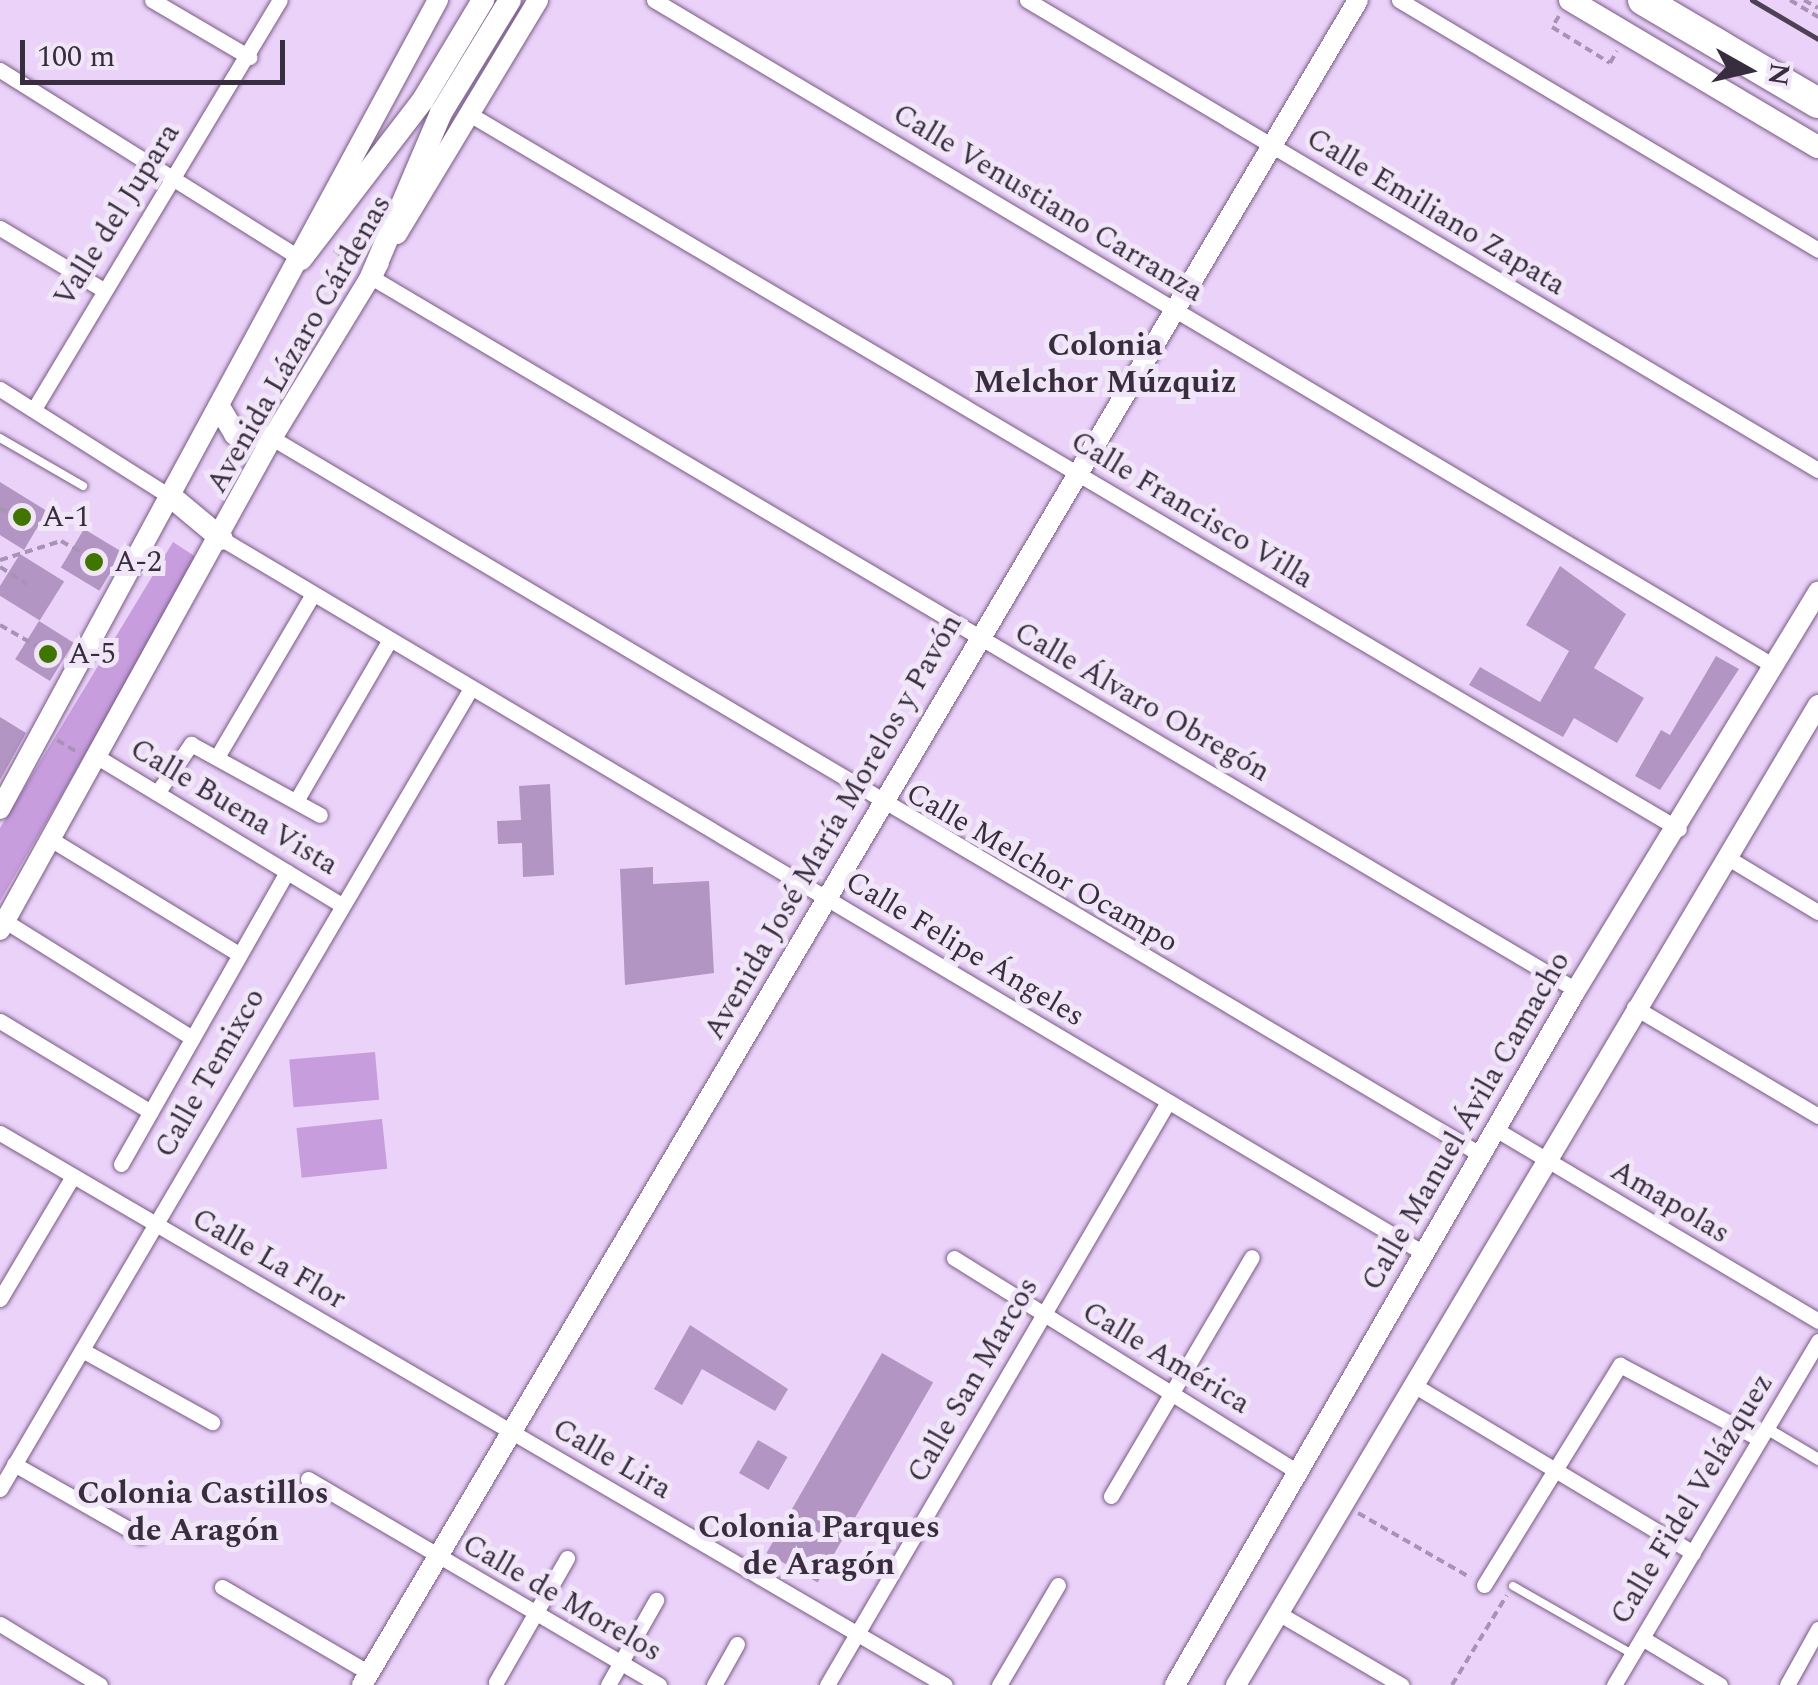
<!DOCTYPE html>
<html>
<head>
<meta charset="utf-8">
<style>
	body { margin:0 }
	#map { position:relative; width:1818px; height:1685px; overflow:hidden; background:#ebd2f9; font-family:Spectral,serif }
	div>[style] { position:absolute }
	.green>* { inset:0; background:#c79dde; transform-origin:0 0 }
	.building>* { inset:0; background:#b295c3; transform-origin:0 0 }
	.path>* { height:4px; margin-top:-2px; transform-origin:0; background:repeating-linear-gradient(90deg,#a793b3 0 8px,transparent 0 13px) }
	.roads { filter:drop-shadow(0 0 2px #775b86) drop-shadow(0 0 2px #775b86) }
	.service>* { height:8px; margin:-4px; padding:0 4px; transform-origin:4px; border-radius:4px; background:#fff }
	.pedestrian>* { height:11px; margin:-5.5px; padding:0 5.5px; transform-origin:5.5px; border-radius:5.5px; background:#fff }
	.minor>* { height:15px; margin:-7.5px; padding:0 7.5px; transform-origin:7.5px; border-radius:7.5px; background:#fff }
	.tertiary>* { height:20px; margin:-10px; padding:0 10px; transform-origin:10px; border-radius:10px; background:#fff }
	.secondary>* { height:22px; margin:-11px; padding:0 11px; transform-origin:11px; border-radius:11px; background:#fff }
	.motorway>* { height:30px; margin:-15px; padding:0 15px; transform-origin:15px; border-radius:15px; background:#fff }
	.rail>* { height:5px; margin:-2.5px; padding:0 2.5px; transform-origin:2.5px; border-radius:2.5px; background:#4e4055 }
	.dots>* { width:28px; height:28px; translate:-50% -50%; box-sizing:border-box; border:5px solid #f1e5f8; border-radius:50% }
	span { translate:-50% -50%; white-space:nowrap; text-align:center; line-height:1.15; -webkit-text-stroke:10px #f1e5f8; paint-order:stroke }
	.street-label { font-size:30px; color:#382c3f }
	.poi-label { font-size:30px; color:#382c3f }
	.left { translate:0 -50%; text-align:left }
	.neighbourhood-label { font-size:32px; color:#382c3f; font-weight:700 }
	.north { position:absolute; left:1698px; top:20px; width:100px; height:100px; -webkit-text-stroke:8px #f1e5f8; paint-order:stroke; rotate:98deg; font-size:28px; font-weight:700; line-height:40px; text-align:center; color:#382c3f }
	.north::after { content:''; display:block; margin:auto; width:35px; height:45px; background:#382c3f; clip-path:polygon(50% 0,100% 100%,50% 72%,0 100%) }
	.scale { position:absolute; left:20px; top:40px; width:265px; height:45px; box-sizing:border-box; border:5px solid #382c3f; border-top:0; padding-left:12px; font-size:30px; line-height:35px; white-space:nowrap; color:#382c3f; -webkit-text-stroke:8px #f1e5f8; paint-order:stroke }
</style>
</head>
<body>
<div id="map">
	<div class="green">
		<div style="clip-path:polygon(173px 542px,199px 559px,0 901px,0 828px)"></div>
		<div style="left:375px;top:1052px;width:48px;height:86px;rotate:85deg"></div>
		<div style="left:382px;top:1119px;width:50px;height:86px;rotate:84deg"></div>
	</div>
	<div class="building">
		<div style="clip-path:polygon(0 482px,47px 511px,24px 550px,0 535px)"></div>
		<div style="left:84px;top:529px;width:45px;height:45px;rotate:31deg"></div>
		<div style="left:20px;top:554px;width:52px;height:46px;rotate:32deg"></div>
		<div style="clip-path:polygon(1560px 566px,1626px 614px,1594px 668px,1644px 698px,1617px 743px,1574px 718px,1563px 737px,1469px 685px,1480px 667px,1540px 702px,1569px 651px,1526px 625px)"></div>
		<div style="left:39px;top:621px;width:41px;height:45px;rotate:32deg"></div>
		<div style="clip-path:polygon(1716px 656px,1739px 669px,1660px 790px,1635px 776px,1661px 730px,1670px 735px)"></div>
		<div style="clip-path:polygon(0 717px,26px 733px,0 780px)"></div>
		<div style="clip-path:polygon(550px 784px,554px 875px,523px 877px,522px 843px,498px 844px,497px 821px,521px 820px,519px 786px)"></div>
		<div style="clip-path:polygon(653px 867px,653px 884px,709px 881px,714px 973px,625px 985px,620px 869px)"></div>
		<div style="clip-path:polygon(690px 1325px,788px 1389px,775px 1411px,702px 1369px,682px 1405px,654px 1389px)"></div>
		<div style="left:882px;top:1353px;width:59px;height:231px;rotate:30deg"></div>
		<div style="left:758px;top:1440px;width:34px;height:38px;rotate:30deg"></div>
	</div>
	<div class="path">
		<div style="left:1790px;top:0;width:33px;rotate:31deg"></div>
		<div style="left:1804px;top:0;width:16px;rotate:30deg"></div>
		<div style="left:1559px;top:16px;width:13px;rotate:122deg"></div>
		<div style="left:1552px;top:27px;width:68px;rotate:31.8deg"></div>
		<div style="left:1610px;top:63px;width:14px;rotate:-60deg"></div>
		<div style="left:334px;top:250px;width:26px;rotate:36deg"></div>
		<div style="left:0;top:508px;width:12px;rotate:31deg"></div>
		<div style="left:0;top:560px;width:64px;rotate:-17.3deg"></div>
		<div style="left:61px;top:541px;width:34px;rotate:30deg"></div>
		<div style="left:0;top:567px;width:32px;rotate:32deg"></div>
		<div style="left:0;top:625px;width:52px;rotate:30deg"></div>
		<div style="left:57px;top:740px;width:26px;rotate:31deg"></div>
		<div style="left:1358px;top:1513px;width:130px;rotate:29.9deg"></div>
		<div style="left:1452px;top:1685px;width:105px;rotate:-58.6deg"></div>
	</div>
	<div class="roads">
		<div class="service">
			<div style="left:0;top:438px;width:96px;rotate:30deg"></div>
			<div style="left:1513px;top:1586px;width:137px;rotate:29.7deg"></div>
		</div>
		<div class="pedestrian">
			<div style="left:1766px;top:1428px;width:61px;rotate:30.8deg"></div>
		</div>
		<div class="minor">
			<div style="left:152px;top:0;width:113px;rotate:30.4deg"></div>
			<div style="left:654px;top:0;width:1303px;rotate:30.74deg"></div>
			<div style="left:1027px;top:0;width:920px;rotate:30.72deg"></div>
			<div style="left:1399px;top:0;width:488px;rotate:30.8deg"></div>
			<div style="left:0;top:70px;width:355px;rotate:32.1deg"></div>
			<div style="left:471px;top:115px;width:1403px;rotate:30.59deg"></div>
			<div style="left:0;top:228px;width:119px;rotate:30.9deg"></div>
			<div style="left:371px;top:277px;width:1400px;rotate:30.61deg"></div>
			<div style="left:0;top:389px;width:206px;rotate:32.3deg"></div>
			<div style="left:34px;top:409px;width:477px;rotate:-59deg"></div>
			<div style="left:272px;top:438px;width:1404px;rotate:30.66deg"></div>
			<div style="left:222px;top:539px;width:1396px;rotate:30.72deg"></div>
			<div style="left:217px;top:757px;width:189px;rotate:-59.5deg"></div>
			<div style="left:99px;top:758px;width:282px;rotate:31.2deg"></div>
			<div style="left:157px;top:793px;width:60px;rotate:-55.2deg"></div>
			<div style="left:191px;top:744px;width:147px;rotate:28.8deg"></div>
			<div style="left:296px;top:801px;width:185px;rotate:-59.8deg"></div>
			<div style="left:52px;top:840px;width:219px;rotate:31.4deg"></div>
			<div style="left:1728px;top:858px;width:105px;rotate:31deg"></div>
			<div style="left:5px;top:921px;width:221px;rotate:32deg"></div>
			<div style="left:1634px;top:1007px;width:214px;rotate:30.6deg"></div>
			<div style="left:0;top:1021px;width:176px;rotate:31.1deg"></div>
			<div style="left:1495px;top:1129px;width:376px;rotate:30.7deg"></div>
			<div style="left:0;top:1133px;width:1094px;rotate:30.29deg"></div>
			<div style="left:121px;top:1164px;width:336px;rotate:-60.4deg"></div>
			<div style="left:954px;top:1258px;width:407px;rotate:31.9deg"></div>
			<div style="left:0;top:1299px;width:143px;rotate:-59.3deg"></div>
			<div style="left:82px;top:1350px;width:149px;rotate:29deg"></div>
			<div style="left:1412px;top:1384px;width:328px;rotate:31deg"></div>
			<div style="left:14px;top:1464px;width:146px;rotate:29.6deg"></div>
			<div style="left:308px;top:1479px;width:407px;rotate:30.4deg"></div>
			<div style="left:0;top:1489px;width:929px;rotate:-59.54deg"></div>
			<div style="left:1111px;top:1496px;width:277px;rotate:-59.5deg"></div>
			<div style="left:1484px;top:1585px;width:259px;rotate:-58.3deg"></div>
			<div style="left:1620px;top:1365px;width:158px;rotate:27.9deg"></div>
			<div style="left:222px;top:1587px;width:170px;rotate:30.3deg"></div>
			<div style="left:1278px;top:1613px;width:143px;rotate:30.3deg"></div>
			<div style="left:0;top:1624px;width:117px;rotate:31.4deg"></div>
			<div style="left:1642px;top:1638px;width:91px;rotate:31.1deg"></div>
			<div style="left:496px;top:1682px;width:143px;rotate:-60.2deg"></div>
			<div style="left:608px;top:1685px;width:98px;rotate:-60.5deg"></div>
			<div style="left:714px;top:1685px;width:47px;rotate:-60.7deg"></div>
			<div style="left:827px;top:1685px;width:675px;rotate:-59.68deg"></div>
			<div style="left:999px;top:1685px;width:116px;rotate:-59.5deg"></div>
			<div style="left:1614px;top:1685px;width:400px;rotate:-59.3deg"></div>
			<div style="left:1787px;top:1685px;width:64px;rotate:-61deg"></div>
		</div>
		<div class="tertiary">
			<div style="left:397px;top:234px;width:273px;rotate:-58.9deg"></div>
			<div style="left:0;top:809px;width:920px;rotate:-61.57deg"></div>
			<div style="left:0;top:930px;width:562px;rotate:-61.06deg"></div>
			<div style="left:272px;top:438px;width:205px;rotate:-58.6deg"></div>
			<div style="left:362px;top:1685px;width:1957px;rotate:-59.41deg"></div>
			<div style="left:1175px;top:1685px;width:802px;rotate:-60.02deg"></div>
			<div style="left:1576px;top:990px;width:466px;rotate:-58.7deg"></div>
			<div style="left:1236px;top:1685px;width:1140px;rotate:-59.29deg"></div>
		</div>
		<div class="secondary">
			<div style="left:1570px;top:0;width:288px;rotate:30.7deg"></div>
			<div style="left:301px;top:259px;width:200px;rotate:-52.5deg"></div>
			<div style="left:423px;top:100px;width:117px;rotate:-59deg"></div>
			<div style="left:371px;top:277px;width:178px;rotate:-66.9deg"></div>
			<div style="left:441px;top:113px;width:132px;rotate:-58.6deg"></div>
			<div style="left:219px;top:407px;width:31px;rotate:59deg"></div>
			<div style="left:235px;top:434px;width:37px;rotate:6deg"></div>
			<div style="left:174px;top:499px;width:62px;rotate:39.8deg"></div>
		</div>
		<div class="motorway">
			<div style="left:1643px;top:0;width:203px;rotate:30.5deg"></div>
		</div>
	</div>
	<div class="rail">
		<div style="left:1752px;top:0;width:77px;rotate:30.6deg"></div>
	</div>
	<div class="dots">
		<div style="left:22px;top:517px;background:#407500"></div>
		<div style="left:94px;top:562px;background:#407500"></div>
		<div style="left:48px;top:654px;background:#407500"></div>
	</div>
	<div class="street-label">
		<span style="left:1048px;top:203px;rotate:31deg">Calle Venustiano Carranza</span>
		<span style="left:1436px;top:212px;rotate:31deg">Calle Emiliano Zapata</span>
		<span style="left:117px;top:215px;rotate:-58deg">Valle del Jupara</span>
		<span style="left:299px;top:344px;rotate:-60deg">Avenida Lázaro Cárdenas</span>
		<span style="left:1192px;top:510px;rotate:31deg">Calle Francisco Villa</span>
		<span style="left:1142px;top:702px;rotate:30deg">Calle Álvaro Obregón</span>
		<span style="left:234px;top:807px;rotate:31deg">Calle Buena Vista</span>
		<span style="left:833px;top:827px;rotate:-60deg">Avenida José María Morelos y Pavón</span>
		<span style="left:1042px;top:868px;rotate:30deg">Calle Melchor Ocampo</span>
		<span style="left:965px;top:949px;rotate:31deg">Calle Felipe Ángeles</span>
		<span style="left:210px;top:1073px;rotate:-60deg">Calle Temixco</span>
		<span style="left:1466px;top:1121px;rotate:-60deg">Calle Manuel Ávila Camacho</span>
		<span style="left:1670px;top:1202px;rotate:31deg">Amapolas</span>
		<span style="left:269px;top:1259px;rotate:30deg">Calle La Flor</span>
		<span style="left:1166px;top:1358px;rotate:31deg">Calle América</span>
		<span style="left:973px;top:1380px;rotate:-60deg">Calle San Marcos</span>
		<span style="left:612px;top:1459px;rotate:30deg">Calle Lira</span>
		<span style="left:1692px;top:1499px;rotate:-59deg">Calle Fidel Velázquez</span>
		<span style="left:562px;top:1598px;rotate:30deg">Calle de Morelos</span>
	</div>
	<div class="poi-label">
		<span class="left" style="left:42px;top:517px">A-1</span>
		<span class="left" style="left:114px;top:562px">A-2</span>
		<span class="left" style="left:68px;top:654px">A-5</span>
	</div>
	<div class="neighbourhood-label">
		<span style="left:1105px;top:365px">Colonia<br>Melchor Múzquiz</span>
		<span style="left:203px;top:1513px">Colonia Castillos<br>de Aragón</span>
		<span style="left:819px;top:1547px">Colonia Parques<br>de Aragón</span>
	</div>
	<div class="north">N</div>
	<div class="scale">100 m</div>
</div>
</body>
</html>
